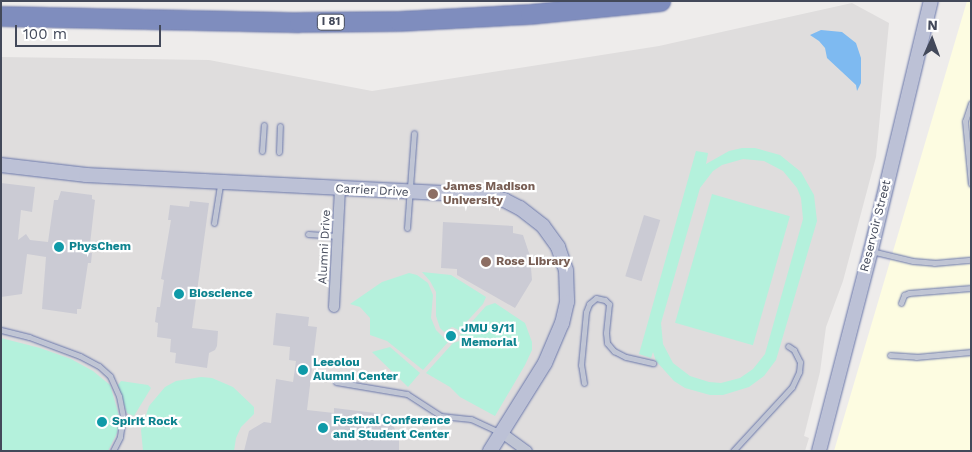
<!DOCTYPE html>
<html>
<head>
<meta charset="utf-8">
<style>
	body { margin:0 }
	#map { position:relative; width:972px; height:452px; overflow:hidden; background:#eeeceb; font-family:"Work Sans",sans-serif }
	div>[style] { position:absolute }
	.commercial>* { inset:0; background:#fdfce1 }
	.education>* { inset:0; background:#dfdddd }
	.green>* { inset:0; background:#b4f1dc; transform-origin:0 0 }
	.water>* { inset:0; background:#7ebaf1 }
	.building>* { inset:0; background:#cbcbd4; transform-origin:0 0 }
	.roads { filter:drop-shadow(0 0 1px #6a77aa) drop-shadow(0 0 1px #6a77aa) }
	.lane>* { height:5px; margin:-2.5px; padding:0 2.5px; transform-origin:2.5px; border-radius:2.5px; background:#c0c5d4 }
	.street>* { height:10px; margin:-5px; padding:0 5px; transform-origin:5px; border-radius:5px; background:#c0c5d4 }
	.secondary>* { height:14px; margin:-7px; padding:0 7px; transform-origin:7px; border-radius:7px; background:#bcc1d6 }
	.highway>* { height:19px; margin:-9.5px; padding:0 9.5px; transform-origin:9.5px; border-radius:9.5px; background:#7f8dbe }
	.dots>* { width:14px; height:14px; translate:-50% -50%; box-sizing:border-box; border:2px solid #fff; border-radius:50% }
	span { translate:-50% -50%; white-space:nowrap; text-align:center; line-height:1.15; -webkit-text-stroke:4.5px #fff; paint-order:stroke }
	.shield-label span { padding:1px 4px; background:#fff; border:1px solid; border-radius:4px; -webkit-text-stroke-width:0 }
	.shield-label { font-size:11px; color:#43495a; font-weight:700 }
	.education-label { font-size:12px; color:#785e54; font-weight:700 }
	.left { translate:0 -50%; text-align:left }
	.street-label { font-size:12px; color:#43495a }
	.culture-label { font-size:12px; color:#0d838f; font-weight:700 }
	.frame { position:absolute; inset:0; border:2px solid #43495a; pointer-events:none }
	.north { position:absolute; left:907px; top:15px; width:50px; height:50px; -webkit-text-stroke:4px #fff; paint-order:stroke; rotate:2deg; font-size:14px; font-weight:700; line-height:20px; text-align:center; color:#43495a }
	.north::after { content:''; display:block; margin:auto; width:18px; height:22px; background:#43495a; clip-path:polygon(50% 0,100% 100%,50% 72%,0 100%) }
	.scale { position:absolute; left:15px; top:25px; width:146px; height:22px; box-sizing:border-box; border:2px solid #43495a; border-top:0; padding-left:6px; font-size:15px; line-height:18px; white-space:nowrap; color:#43495a; -webkit-text-stroke:4px #fff; paint-order:stroke }
</style>
</head>
<body>
<div id="map">
	<div class="commercial">
		<div style="clip-path:polygon(967px 1px,971px 1px,971px 451px,834px 451px)"></div>
	</div>
	<div class="education">
		<div style="clip-path:polygon(852px 3px,889px 23px,876px 157px,843px 281px,826px 327px,820px 372px,804px 436px,809px 438px,805px 451px,1px 451px,1px 57px,209px 60px,372px 91px,659px 46px)"></div>
	</div>
	<div class="green">
		<div style="clip-path:polygon(evenodd,742px 148px,755px 148px,780px 155px,801px 172px,814px 195px,817px 221px,776px 360px,764px 376px,749px 387px,723px 395px,710px 395px,685px 388px,674px 381px,656px 361px,653px 352px,651px 358px,639px 354px,696px 151px,708px 153px,706px 164px,729px 151px,742px 148px,743px 159px,764px 161px,783px 171px,797px 188px,801px 198px,803px 219px,765px 354px,753px 369px,740px 378px,721px 383px,709px 382px,690px 376px,673px 363px,663px 344px,661px 323px,700px 188px,713px 171px,722px 165px,743px 159px)"></div>
		<div style="left:712px;top:194px;width:81px;height:134px;rotate:16deg"></div>
		<div style="clip-path:polygon(422px 272px,451px 275px,486px 297px,483px 304px,459px 330px,452px 327px,444px 332px,440px 328px,436px 316px,436px 292px,430px 281px)"></div>
		<div style="clip-path:polygon(409px 273px,417px 275px,428px 283px,433px 295px,431px 318px,436px 330px,448px 342px,423px 370px,387px 341px,370px 335px,370px 318px,360px 307px,350px 304px,382px 282px)"></div>
		<div style="clip-path:polygon(495px 303px,525px 323px,532px 342px,532px 350px,525px 365px,495px 416px,460px 397px,450px 387px,426px 373px,453px 343px,459px 341px,460px 335px,486px 306px)"></div>
		<div style="clip-path:polygon(1px 338px,40px 348px,71px 359px,93px 371px,110px 385px,120px 419px,117px 433px,108px 451px,1px 451px)"></div>
		<div style="clip-path:polygon(390px 347px,420px 373px,408px 387px,372px 352px)"></div>
		<div style="clip-path:polygon(201px 377px,212px 378px,233px 387px,254px 407px,254px 414px,241px 427px,236px 438px,234px 451px,143px 451px,141px 430px,149px 406px,165px 387px,176px 381px)"></div>
		<div style="clip-path:polygon(121px 381px,148px 385px,151px 388px,134px 416px,127px 413px,118px 385px)"></div>
	</div>
	<div class="water">
		<div style="clip-path:polygon(821px 30px,842px 32px,856px 43px,861px 58px,861px 83px,857px 91px,856px 85px,827px 58px,825px 48px,819px 41px,810px 35px)"></div>
	</div>
	<div class="building">
		<div style="clip-path:polygon(1px 183px,35px 187px,32px 212px,21px 210px,18px 240px,26px 234px,30px 240px,48px 242px,54px 200px,58px 200px,61px 191px,92px 195px,92px 199px,95px 200px,89px 253px,92px 253px,91px 263px,88px 263px,81px 309px,77px 309px,77px 314px,42px 309px,46px 257px,27px 254px,22px 294px,1px 297px)"></div>
		<div style="clip-path:polygon(190px 201px,209px 203px,192px 328px,218px 331px,217px 346px,215px 350px,209px 353px,207px 368px,175px 363px,176px 353px,170px 352px,171px 339px,157px 337px,158px 323px,155px 322px,157px 307px,160px 307px,164px 280px,161px 279px,171px 220px,168px 220px,170px 205px,189px 207px)"></div>
		<div style="left:644px;top:215px;width:17px;height:64px;rotate:17deg"></div>
		<div style="clip-path:polygon(443px 222px,513px 226px,513px 233px,523px 235px,530px 256px,532px 280px,515px 308px,457px 275px,457px 269px,441px 268px)"></div>
		<div style="clip-path:polygon(276px 313px,309px 317px,308px 326px,317px 327px,307px 410px,334px 413px,334px 408px,392px 415px,391px 421px,399px 438px,399px 451px,244px 451px,249px 431px,264px 422px,271px 423px,276px 379px,293px 382px,296px 361px,289px 360px,290px 347px,273px 345px)"></div>
	</div>
	<div class="roads">
		<div class="lane">
			<div style="left:971px;top:103px;width:19px;rotate:108deg"></div>
			<div style="left:965px;top:121px;width:63px;rotate:84.6deg"></div>
			<div style="left:262px;top:151px;width:26px;rotate:-86deg"></div>
			<div style="left:279px;top:152px;width:26px;rotate:-88deg"></div>
			<div style="left:214px;top:223px;width:39px;rotate:-81deg"></div>
			<div style="left:407px;top:228px;width:95px;rotate:-85.8deg"></div>
			<div style="left:308px;top:234px;width:30px;rotate:4deg"></div>
			<div style="left:871px;top:251px;width:43px;rotate:13.4deg"></div>
			<div style="left:913px;top:261px;width:21px;rotate:5deg"></div>
			<div style="left:934px;top:263px;width:37px;rotate:-5deg"></div>
			<div style="left:901px;top:303px;width:9px;rotate:-69deg"></div>
			<div style="left:904px;top:295px;width:5px;rotate:-22deg"></div>
			<div style="left:909px;top:293px;width:62px;rotate:-4.6deg"></div>
			<div style="left:1px;top:330px;width:29px;rotate:14deg"></div>
			<div style="left:29px;top:337px;width:54px;rotate:20.4deg"></div>
			<div style="left:80px;top:356px;width:21px;rotate:28deg"></div>
			<div style="left:99px;top:366px;width:15px;rotate:42deg"></div>
			<div style="left:110px;top:376px;width:22px;rotate:66deg"></div>
			<div style="left:119px;top:396px;width:21px;rotate:79deg"></div>
			<div style="left:123px;top:417px;width:20px;rotate:99deg"></div>
			<div style="left:120px;top:437px;width:16px;rotate:117deg"></div>
			<div style="left:890px;top:355px;width:26px;rotate:4deg"></div>
			<div style="left:916px;top:357px;width:55px;rotate:-5.2deg"></div>
			<div style="left:336px;top:382px;width:72px;rotate:9.6deg"></div>
			<div style="left:407px;top:394px;width:40px;rotate:32.9deg"></div>
			<div style="left:441px;top:416px;width:30px;rotate:6deg"></div>
			<div style="left:471px;top:419px;width:31px;rotate:25deg"></div>
			<div style="left:584px;top:383px;width:18px;rotate:-99deg"></div>
			<div style="left:581px;top:365px;width:53px;rotate:-84.6deg"></div>
			<div style="left:586px;top:312px;width:9px;rotate:-69deg"></div>
			<div style="left:589px;top:304px;width:9px;rotate:-41deg"></div>
			<div style="left:596px;top:298px;width:9px;rotate:13deg"></div>
			<div style="left:605px;top:300px;width:6px;rotate:45deg"></div>
			<div style="left:609px;top:304px;width:29px;rotate:96deg"></div>
			<div style="left:606px;top:333px;width:10px;rotate:84deg"></div>
			<div style="left:607px;top:343px;width:11px;rotate:49deg"></div>
			<div style="left:614px;top:351px;width:13px;rotate:27deg"></div>
			<div style="left:626px;top:357px;width:28px;rotate:13deg"></div>
			<div style="left:733px;top:451px;width:87px;rotate:-47.3deg"></div>
			<div style="left:792px;top:387px;width:17px;rotate:-65deg"></div>
			<div style="left:799px;top:372px;width:10px;rotate:-84deg"></div>
			<div style="left:800px;top:362px;width:13px;rotate:-117deg"></div>
			<div style="left:794px;top:350px;width:7px;rotate:-146deg"></div>
		</div>
		<div class="street">
			<div style="left:334px;top:307px;width:118px;rotate:-87.1deg"></div>
			<div style="left:502px;top:433px;width:31px;rotate:36deg"></div>
		</div>
		<div class="secondary">
			<div style="left:1px;top:165px;width:86px;rotate:6.7deg"></div>
			<div style="left:86px;top:175px;width:396px;rotate:2.9deg"></div>
			<div style="left:481px;top:195px;width:24px;rotate:12deg"></div>
			<div style="left:504px;top:200px;width:18px;rotate:27deg"></div>
			<div style="left:520px;top:208px;width:29px;rotate:38deg"></div>
			<div style="left:543px;top:226px;width:26px;rotate:54deg"></div>
			<div style="left:558px;top:247px;width:24px;rotate:71deg"></div>
			<div style="left:566px;top:270px;width:32px;rotate:88deg"></div>
			<div style="left:567px;top:302px;width:22px;rotate:103deg"></div>
			<div style="left:562px;top:323px;width:43px;rotate:113deg"></div>
			<div style="left:545px;top:363px;width:104px;rotate:122deg"></div>
			<div style="left:819px;top:451px;width:208px;rotate:-75.5deg"></div>
			<div style="left:871px;top:250px;width:256px;rotate:-76.5deg"></div>
		</div>
		<div class="highway">
			<div style="left:1px;top:16px;width:298px;rotate:1.2deg"></div>
			<div style="left:299px;top:22px;width:100px;rotate:-0.6deg"></div>
			<div style="left:399px;top:21px;width:131px;rotate:-3.1deg"></div>
			<div style="left:530px;top:14px;width:131px;rotate:-5.7deg"></div>
		</div>
	</div>
	<div class="dots">
		<div style="left:433px;top:194px;background:#8d6e63"></div>
		<div style="left:59px;top:247px;background:#0f9aa8"></div>
		<div style="left:486px;top:262px;background:#8d6e63"></div>
		<div style="left:179px;top:294px;background:#0f9aa8"></div>
		<div style="left:451px;top:336px;background:#0f9aa8"></div>
		<div style="left:303px;top:370px;background:#0f9aa8"></div>
		<div style="left:102px;top:422px;background:#0f9aa8"></div>
		<div style="left:323px;top:428px;background:#0f9aa8"></div>
	</div>
	<div class="shield-label">
		<span style="left:331px;top:22px">I 81</span>
	</div>
	<div class="education-label">
		<span class="left" style="left:443px;top:194px">James Madison<br>University</span>
		<span class="left" style="left:496px;top:262px">Rose Library</span>
	</div>
	<div class="street-label">
		<span style="left:372px;top:191px;rotate:3deg">Carrier Drive</span>
		<span style="left:876px;top:226px;rotate:-76deg">Reservoir Street</span>
		<span style="left:325px;top:247px;rotate:-87deg">Alumni Drive</span>
	</div>
	<div class="culture-label">
		<span class="left" style="left:69px;top:247px">PhysChem</span>
		<span class="left" style="left:189px;top:294px">Bioscience</span>
		<span class="left" style="left:461px;top:336px">JMU 9/11<br>Memorial</span>
		<span class="left" style="left:313px;top:370px">Leeolou<br>Alumni Center</span>
		<span class="left" style="left:333px;top:428px">Festival Conference<br>and Student Center</span>
		<span class="left" style="left:112px;top:422px">Spirit Rock</span>
	</div>
	<div class="frame"></div>
	<div class="north">N</div>
	<div class="scale">100 m</div>
</div>
</body>
</html>
